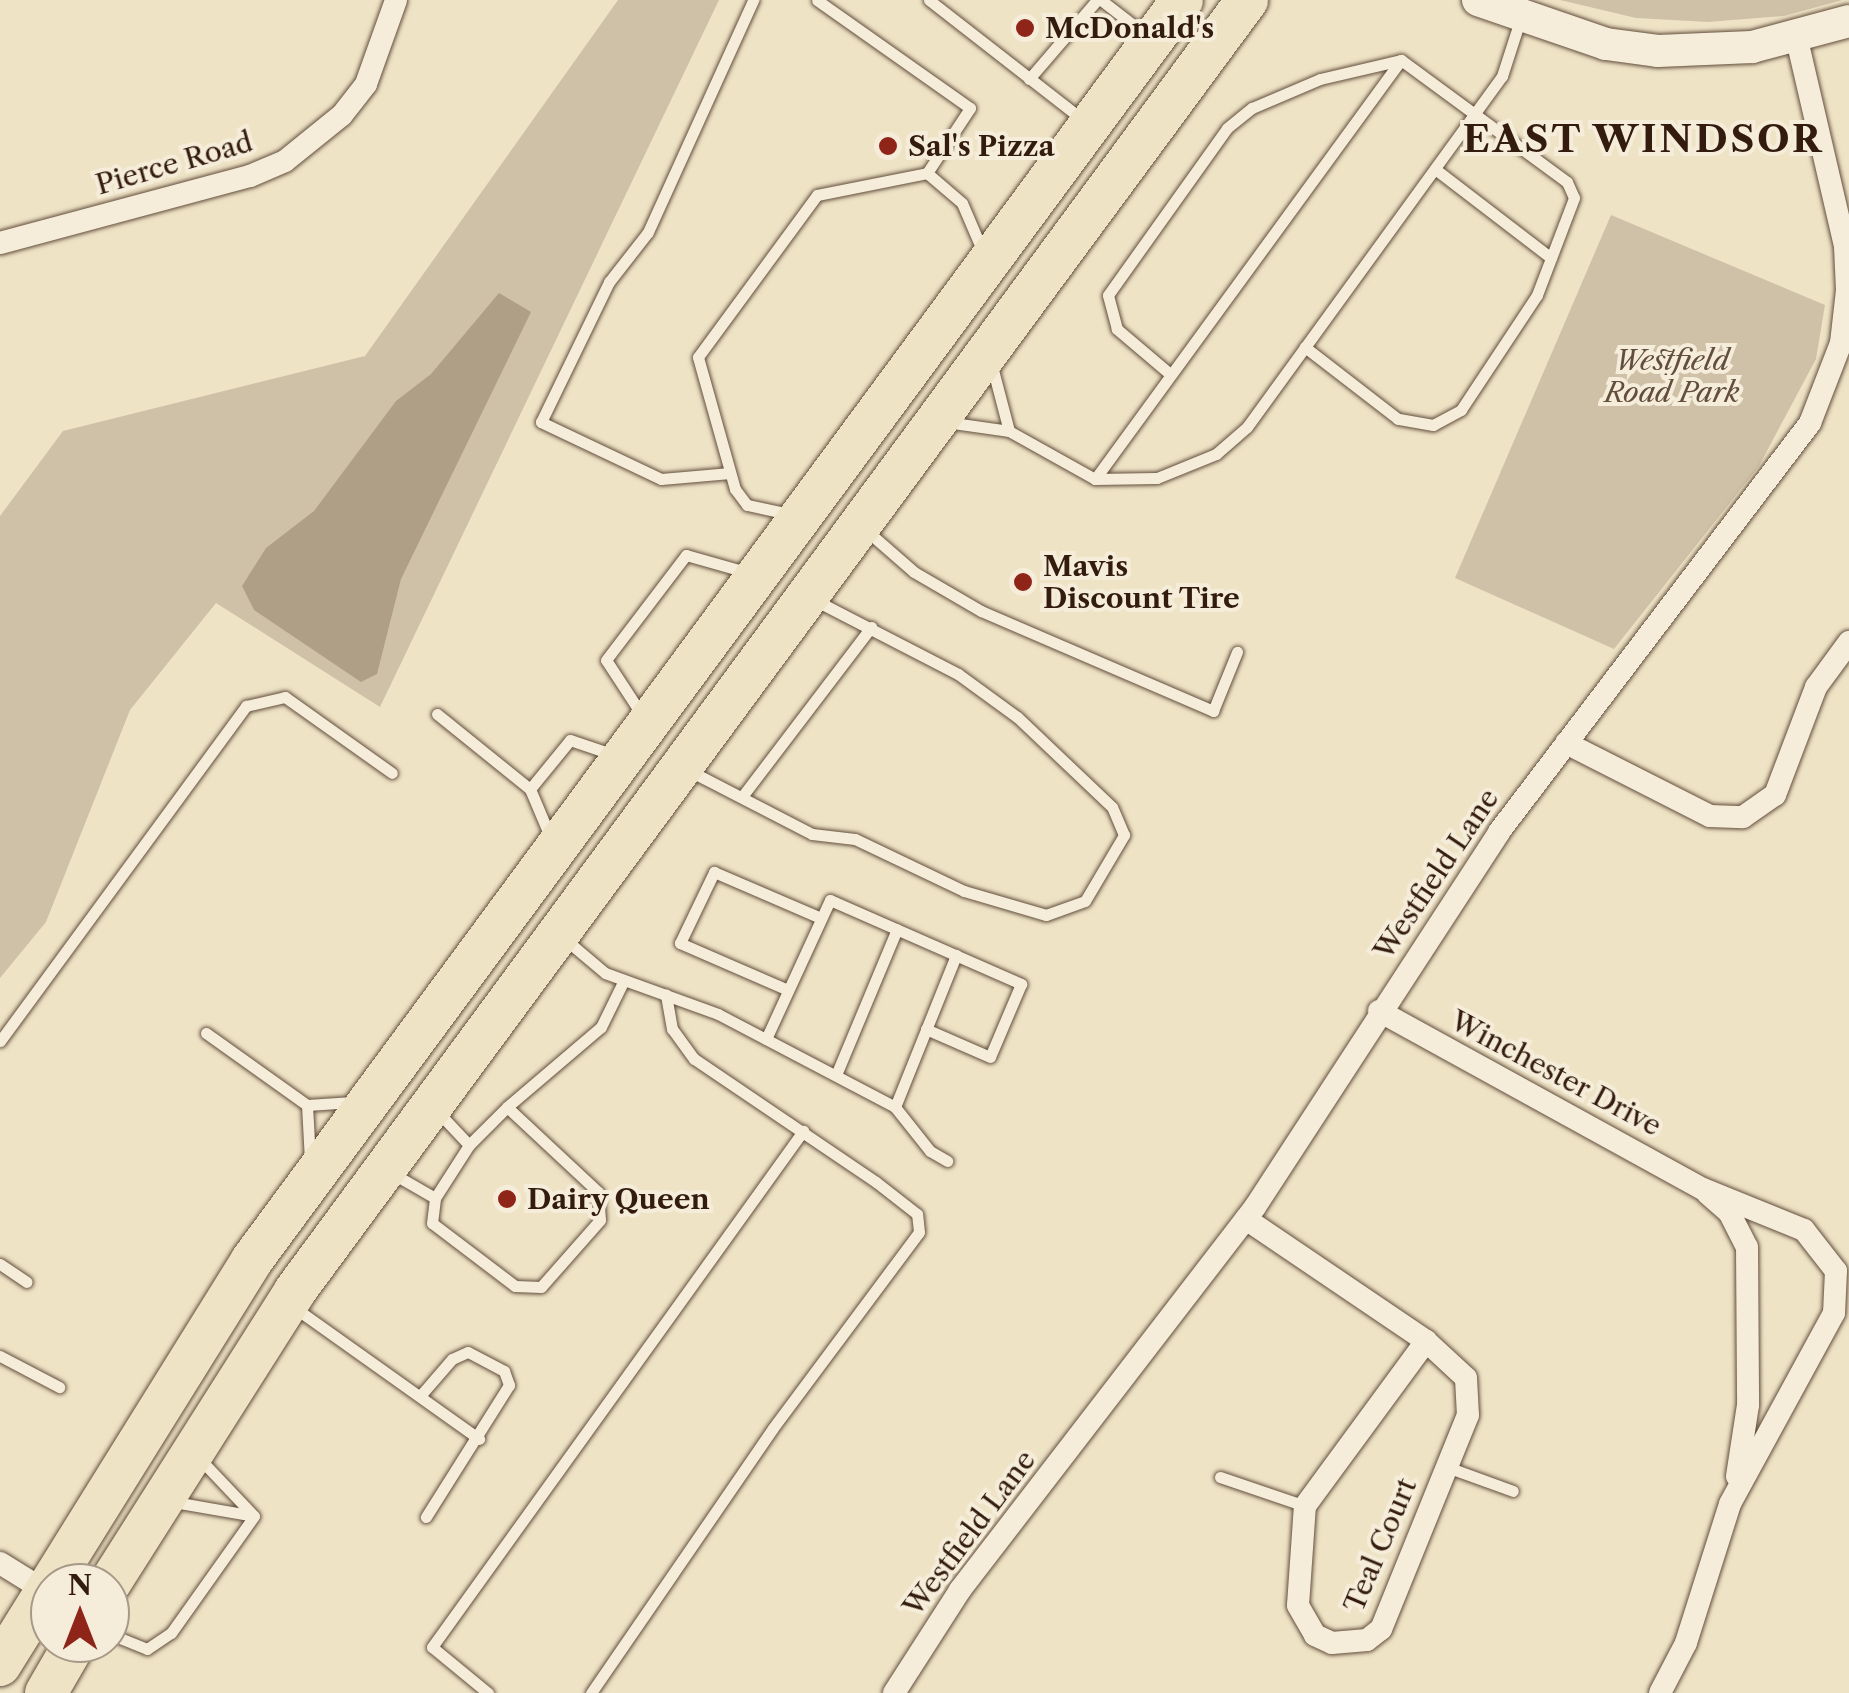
<!DOCTYPE html>
<html>
<head>
<meta charset="utf-8">
<style>
	body { margin:0 }
	#map { position:relative; width:1849px; height:1693px; overflow:hidden; background:#efe3c6; font-family:"Libre Caslon Text",serif }
	div>[style] { position:absolute }
	.green>* { inset:0; background:#cfc1a7 }
	.water>* { inset:0; background:#af9f87 }
	.roads { filter:drop-shadow(0 0 2px #624e3c) drop-shadow(0 0 2px #624e3c) }
	.lane>* { height:11px; margin:-5.5px; padding:0 5.5px; transform-origin:5.5px; border-radius:5.5px; background:#f5edda }
	.street>* { height:22px; margin:-11px; padding:0 11px; transform-origin:11px; border-radius:11px; background:#f5edda }
	.secondary>* { height:32px; margin:-16px; padding:0 16px; transform-origin:16px; border-radius:16px; background:#f5edda }
	.highway>* { height:42px; margin:-21px; padding:0 21px; transform-origin:21px; border-radius:21px; background:#efe3c6 }
	.dots>* { width:28px; height:28px; translate:-50% -50%; box-sizing:border-box; border:5px solid #f5edda; border-radius:50% }
	span { translate:-50% -50%; white-space:nowrap; text-align:center; line-height:1.15; -webkit-text-stroke:8px #f5edda; paint-order:stroke }
	.poi-label { font-size:28px; color:#331c0e; font-weight:700 }
	.left { translate:0 -50%; text-align:left }
	.street-label { font-size:28px; color:#331c0e }
	.park-label { font-size:28px; color:#624e3c; font-style:italic }
	.district-label { font-size:38px; color:#331c0e; font-weight:700; letter-spacing:2.5px }
	.north { position:absolute; left:30px; top:1563px; width:100px; height:100px; box-sizing:border-box; background:#f5edda; border:2px solid #a79988; border-radius:50%; rotate:0deg; font-size:28px; font-weight:700; line-height:40px; text-align:center; color:#331c0e }
	.north::after { content:''; display:block; margin:auto; width:35px; height:45px; background:#8f2418; clip-path:polygon(50% 0,100% 100%,50% 72%,0 100%) }
</style>
</head>
<body>
<div id="map">
	<div class="green">
		<div style="clip-path:polygon(618px 0,719px 0,380px 707px,216px 603px,130px 710px,46px 922px,0 978px,0 516px,63px 431px,365px 356px)"></div>
		<div style="clip-path:polygon(1560px 0,1842px 0,1784px 16px,1708px 22px,1636px 18px)"></div>
		<div style="clip-path:polygon(1611px 215px,1825px 305px,1816px 359px,1759px 466px,1614px 649px,1455px 578px)"></div>
	</div>
	<div class="water">
		<div style="clip-path:polygon(499px 293px,531px 312px,401px 579px,377px 674px,361px 682px,254px 610px,242px 586px,266px 548px,314px 511px,396px 401px,431px 374px)"></div>
	</div>
	<div class="roads">
		<div class="lane">
			<div style="left:929px;top:0;width:195px;rotate:37.9deg"></div>
			<div style="left:1101px;top:0;width:56px;rotate:37.7deg"></div>
			<div style="left:1029px;top:79px;width:104px;rotate:-49.3deg"></div>
			<div style="left:1435px;top:169px;width:146px;rotate:37.5deg"></div>
			<div style="left:927px;top:173px;width:46px;rotate:40.6deg"></div>
			<div style="left:962px;top:203px;width:53px;rotate:66.8deg"></div>
			<div style="left:1170px;top:374px;width:70px;rotate:-139.7deg"></div>
			<div style="left:1117px;top:329px;width:35px;rotate:-105deg"></div>
			<div style="left:1108px;top:295px;width:205px;rotate:-54.5deg"></div>
			<div style="left:1227px;top:128px;width:32px;rotate:-39deg"></div>
			<div style="left:1252px;top:108px;width:74px;rotate:-23.1deg"></div>
			<div style="left:1320px;top:79px;width:83px;rotate:-13.2deg"></div>
			<div style="left:1401px;top:60px;width:206px;rotate:36.3deg"></div>
			<div style="left:1567px;top:182px;width:17px;rotate:66deg"></div>
			<div style="left:1574px;top:198px;width:104px;rotate:110.9deg"></div>
			<div style="left:1537px;top:295px;width:138px;rotate:123.5deg"></div>
			<div style="left:1461px;top:410px;width:32px;rotate:152deg"></div>
			<div style="left:1433px;top:425px;width:36px;rotate:-170deg"></div>
			<div style="left:1398px;top:419px;width:118px;rotate:-142.3deg"></div>
			<div style="left:946px;top:422px;width:64px;rotate:8.1deg"></div>
			<div style="left:1009px;top:431px;width:67px;rotate:-104.7deg"></div>
			<div style="left:1009px;top:431px;width:98px;rotate:29.2deg"></div>
			<div style="left:1095px;top:479px;width:62px;rotate:-0.9deg"></div>
			<div style="left:1157px;top:478px;width:64px;rotate:-22.1deg"></div>
			<div style="left:1216px;top:454px;width:41px;rotate:-41.1deg"></div>
			<div style="left:1247px;top:427px;width:434px;rotate:-54deg"></div>
			<div style="left:1502px;top:76px;width:62px;rotate:-72.1deg"></div>
			<div style="left:730px;top:473px;width:69px;rotate:175deg"></div>
			<div style="left:661px;top:479px;width:133px;rotate:-154.6deg"></div>
			<div style="left:541px;top:422px;width:156px;rotate:-64.1deg"></div>
			<div style="left:609px;top:282px;width:63px;rotate:-52deg"></div>
			<div style="left:648px;top:232px;width:255px;rotate:-65.6deg"></div>
			<div style="left:1095px;top:479px;width:519px;rotate:-53.86deg"></div>
			<div style="left:789px;top:514px;width:43px;rotate:-167.9deg"></div>
			<div style="left:747px;top:505px;width:20px;rotate:-127deg"></div>
			<div style="left:735px;top:489px;width:137px;rotate:-105.7deg"></div>
			<div style="left:698px;top:357px;width:201px;rotate:-53.7deg"></div>
			<div style="left:817px;top:195px;width:112px;rotate:-11.3deg"></div>
			<div style="left:927px;top:173px;width:78px;rotate:-56.5deg"></div>
			<div style="left:970px;top:108px;width:187px;rotate:-144.8deg"></div>
			<div style="left:867px;top:531px;width:62px;rotate:41.1deg"></div>
			<div style="left:914px;top:572px;width:78px;rotate:30.2deg"></div>
			<div style="left:981px;top:611px;width:253px;rotate:23.3deg"></div>
			<div style="left:1213px;top:711px;width:64px;rotate:-67.9deg"></div>
			<div style="left:437px;top:714px;width:119px;rotate:38.9deg"></div>
			<div style="left:530px;top:789px;width:56px;rotate:67.1deg"></div>
			<div style="left:644px;top:718px;width:69px;rotate:-123.2deg"></div>
			<div style="left:606px;top:660px;width:132px;rotate:-52.7deg"></div>
			<div style="left:686px;top:555px;width:66px;rotate:15.9deg"></div>
			<div style="left:690px;top:771px;width:137px;rotate:27.3deg"></div>
			<div style="left:812px;top:834px;width:43px;rotate:6.6deg"></div>
			<div style="left:855px;top:839px;width:121px;rotate:25.5deg"></div>
			<div style="left:964px;top:891px;width:85px;rotate:16.3deg"></div>
			<div style="left:1046px;top:915px;width:41px;rotate:-19.7deg"></div>
			<div style="left:1085px;top:901px;width:77px;rotate:-59.4deg"></div>
			<div style="left:1124px;top:835px;width:30px;rotate:-113deg"></div>
			<div style="left:1112px;top:807px;width:131px;rotate:-136.5deg"></div>
			<div style="left:1017px;top:717px;width:73px;rotate:-143.9deg"></div>
			<div style="left:958px;top:674px;width:163px;rotate:-152.7deg"></div>
			<div style="left:530px;top:789px;width:63px;rotate:-50.8deg"></div>
			<div style="left:570px;top:740px;width:46px;rotate:18.8deg"></div>
			<div style="left:744px;top:794px;width:210px;rotate:-52.7deg"></div>
			<div style="left:566px;top:940px;width:51px;rotate:40.2deg"></div>
			<div style="left:605px;top:973px;width:120px;rotate:19.9deg"></div>
			<div style="left:718px;top:1014px;width:200px;rotate:27.7deg"></div>
			<div style="left:895px;top:1107px;width:164px;rotate:-68.1deg"></div>
			<div style="left:788px;top:990px;width:118px;rotate:-156.5deg"></div>
			<div style="left:680px;top:943px;width:79px;rotate:-64.4deg"></div>
			<div style="left:714px;top:872px;width:116px;rotate:23.3deg"></div>
			<div style="left:206px;top:1033px;width:124px;rotate:35.5deg"></div>
			<div style="left:307px;top:1105px;width:46px;rotate:-3.7deg"></div>
			<div style="left:766px;top:1039px;width:153px;rotate:-65.3deg"></div>
			<div style="left:830px;top:900px;width:209px;rotate:23.7deg"></div>
			<div style="left:1021px;top:984px;width:79px;rotate:113deg"></div>
			<div style="left:990px;top:1057px;width:70px;rotate:-156.4deg"></div>
			<div style="left:0;top:1041px;width:416px;rotate:-53.7deg"></div>
			<div style="left:246px;top:706px;width:40px;rotate:-13deg"></div>
			<div style="left:285px;top:697px;width:131px;rotate:35.4deg"></div>
			<div style="left:836px;top:1075px;width:158px;rotate:-67.3deg"></div>
			<div style="left:307px;top:1105px;width:56px;rotate:86.9deg"></div>
			<div style="left:507px;top:1107px;width:125px;rotate:43deg"></div>
			<div style="left:598px;top:1192px;width:28px;rotate:86deg"></div>
			<div style="left:600px;top:1220px;width:89px;rotate:131.4deg"></div>
			<div style="left:541px;top:1287px;width:26px;rotate:-178deg"></div>
			<div style="left:515px;top:1286px;width:104px;rotate:-142.8deg"></div>
			<div style="left:432px;top:1223px;width:25px;rotate:-83deg"></div>
			<div style="left:435px;top:1198px;width:63px;rotate:-57.3deg"></div>
			<div style="left:469px;top:1145px;width:54px;rotate:-45deg"></div>
			<div style="left:507px;top:1107px;width:123px;rotate:-40.4deg"></div>
			<div style="left:601px;top:1027px;width:52px;rotate:-63.9deg"></div>
			<div style="left:895px;top:1107px;width:56px;rotate:51.5deg"></div>
			<div style="left:930px;top:1151px;width:20px;rotate:30deg"></div>
			<div style="left:438px;top:1112px;width:45px;rotate:46.8deg"></div>
			<div style="left:390px;top:1172px;width:52px;rotate:30deg"></div>
			<div style="left:0;top:1264px;width:32px;rotate:34deg"></div>
			<div style="left:295px;top:1308px;width:226px;rotate:35.4deg"></div>
			<div style="left:0;top:1356px;width:67px;rotate:27.7deg"></div>
			<div style="left:420px;top:1396px;width:49px;rotate:-49.1deg"></div>
			<div style="left:452px;top:1359px;width:17px;rotate:-24deg"></div>
			<div style="left:468px;top:1352px;width:41px;rotate:27.8deg"></div>
			<div style="left:504px;top:1371px;width:15px;rotate:70deg"></div>
			<div style="left:509px;top:1385px;width:156px;rotate:122.2deg"></div>
			<div style="left:198px;top:1457px;width:81px;rotate:46.5deg"></div>
			<div style="left:1447px;top:1467px;width:70px;rotate:20deg"></div>
			<div style="left:1220px;top:1477px;width:90px;rotate:18.8deg"></div>
			<div style="left:174px;top:1502px;width:81px;rotate:9.9deg"></div>
			<div style="left:110px;top:1634px;width:40px;rotate:22deg"></div>
			<div style="left:147px;top:1649px;width:29px;rotate:-34deg"></div>
			<div style="left:171px;top:1633px;width:143px;rotate:-54.6deg"></div>
			<div style="left:488px;top:1693px;width:72px;rotate:-140.6deg"></div>
			<div style="left:432px;top:1647px;width:636px;rotate:-54.28deg"></div>
			<div style="left:591px;top:1693px;width:321px;rotate:-55.5deg"></div>
			<div style="left:773px;top:1428px;width:244px;rotate:-53.3deg"></div>
			<div style="left:919px;top:1232px;width:18px;rotate:-96deg"></div>
			<div style="left:917px;top:1214px;width:52px;rotate:-142deg"></div>
			<div style="left:876px;top:1182px;width:220px;rotate:-145.9deg"></div>
			<div style="left:694px;top:1059px;width:37px;rotate:-126deg"></div>
			<div style="left:672px;top:1029px;width:35px;rotate:-100deg"></div>
		</div>
		<div class="street">
			<div style="left:0;top:243px;width:259px;rotate:-15deg"></div>
			<div style="left:250px;top:176px;width:38px;rotate:-23deg"></div>
			<div style="left:285px;top:161px;width:73px;rotate:-38.9deg"></div>
			<div style="left:342px;top:115px;width:39px;rotate:-52deg"></div>
			<div style="left:366px;top:84px;width:89px;rotate:-70.3deg"></div>
			<div style="left:1566px;top:743px;width:161px;rotate:26.9deg"></div>
			<div style="left:1710px;top:816px;width:33px;rotate:2deg"></div>
			<div style="left:1743px;top:817px;width:39px;rotate:-35deg"></div>
			<div style="left:1775px;top:795px;width:116px;rotate:-69.2deg"></div>
			<div style="left:1816px;top:687px;width:56px;rotate:-53.7deg"></div>
			<div style="left:1379px;top:1011px;width:370px;rotate:28.8deg"></div>
			<div style="left:1703px;top:1189px;width:109px;rotate:22.1deg"></div>
			<div style="left:1804px;top:1230px;width:52px;rotate:52deg"></div>
			<div style="left:1836px;top:1271px;width:42px;rotate:92.7deg"></div>
			<div style="left:1834px;top:1313px;width:217px;rotate:118.6deg"></div>
			<div style="left:1730px;top:1504px;width:146px;rotate:107.6deg"></div>
			<div style="left:1686px;top:1643px;width:56px;rotate:117.5deg"></div>
			<div style="left:1708px;top:1194px;width:28px;rotate:41deg"></div>
			<div style="left:1729px;top:1212px;width:39px;rotate:63deg"></div>
			<div style="left:1747px;top:1247px;width:158px;rotate:89.6deg"></div>
			<div style="left:1748px;top:1405px;width:72px;rotate:98.8deg"></div>
			<div style="left:1246px;top:1219px;width:217px;rotate:34.1deg"></div>
			<div style="left:1426px;top:1341px;width:54px;rotate:42.8deg"></div>
			<div style="left:1466px;top:1378px;width:37px;rotate:87deg"></div>
			<div style="left:1468px;top:1415px;width:231px;rotate:112.1deg"></div>
			<div style="left:1381px;top:1629px;width:18px;rotate:142deg"></div>
			<div style="left:1367px;top:1640px;width:35px;rotate:175deg"></div>
			<div style="left:1332px;top:1643px;width:19px;rotate:-155deg"></div>
			<div style="left:1315px;top:1635px;width:34px;rotate:-120deg"></div>
			<div style="left:1298px;top:1605px;width:99px;rotate:-86deg"></div>
			<div style="left:1305px;top:1506px;width:205px;rotate:-53.7deg"></div>
			<div style="left:0;top:1563px;width:59px;rotate:31.8deg"></div>
			<div style="left:894px;top:1693px;width:122px;rotate:-57.3deg"></div>
			<div style="left:960px;top:1590px;width:483px;rotate:-52.4deg"></div>
			<div style="left:1255px;top:1207px;width:447px;rotate:-56.9deg"></div>
			<div style="left:1499px;top:832px;width:514px;rotate:-52.75deg"></div>
			<div style="left:1810px;top:423px;width:86px;rotate:-68.8deg"></div>
			<div style="left:1841px;top:343px;width:53px;rotate:-83.5deg"></div>
			<div style="left:1847px;top:290px;width:44px;rotate:-92.6deg"></div>
			<div style="left:1845px;top:246px;width:216px;rotate:-103.1deg"></div>
		</div>
		<div class="secondary">
			<div style="left:1478px;top:0;width:135px;rotate:19deg"></div>
			<div style="left:1606px;top:44px;width:52px;rotate:7.7deg"></div>
			<div style="left:1658px;top:51px;width:94px;rotate:-2.4deg"></div>
			<div style="left:1752px;top:47px;width:100px;rotate:-15deg"></div>
		</div>
		<div class="highway">
			<div style="left:110px;top:1583px;width:346px;rotate:-57.6deg"></div>
			<div style="left:295px;top:1291px;width:1604px;rotate:-53.59deg"></div>
			<div style="left:0;top:1665px;width:477px;rotate:-58.1deg"></div>
			<div style="left:252px;top:1260px;width:1566px;rotate:-53.57deg"></div>
			<div style="left:46px;top:1693px;width:58px;rotate:-59.9deg"></div>
		</div>
	</div>
	<div class="dots">
		<div style="left:1025px;top:28px;background:#8f2418"></div>
		<div style="left:888px;top:146px;background:#8f2418"></div>
		<div style="left:1023px;top:582px;background:#8f2418"></div>
		<div style="left:507px;top:1199px;background:#8f2418"></div>
	</div>
	<div class="poi-label">
		<span class="left" style="left:1045px;top:28px">McDonald's</span>
		<span class="left" style="left:908px;top:146px">Sal's Pizza</span>
		<span class="left" style="left:1043px;top:582px">Mavis<br>Discount Tire</span>
		<span class="left" style="left:527px;top:1199px">Dairy Queen</span>
	</div>
	<div class="street-label">
		<span style="left:174px;top:163px;rotate:-16deg">Pierce Road</span>
		<span style="left:1436px;top:874px;rotate:-56deg">Westfield Lane</span>
		<span style="left:1556px;top:1073px;rotate:28deg">Winchester Drive</span>
		<span style="left:969px;top:1533px;rotate:-53deg">Westfield Lane</span>
		<span style="left:1380px;top:1545px;rotate:-67deg">Teal Court</span>
	</div>
	<div class="park-label">
		<span style="left:1672px;top:376px">Westfield<br>Road Park</span>
	</div>
	<div class="district-label">
		<span style="left:1643px;top:139px">EAST WINDSOR</span>
	</div>
	<div class="north">N</div>
</div>
</body>
</html>
